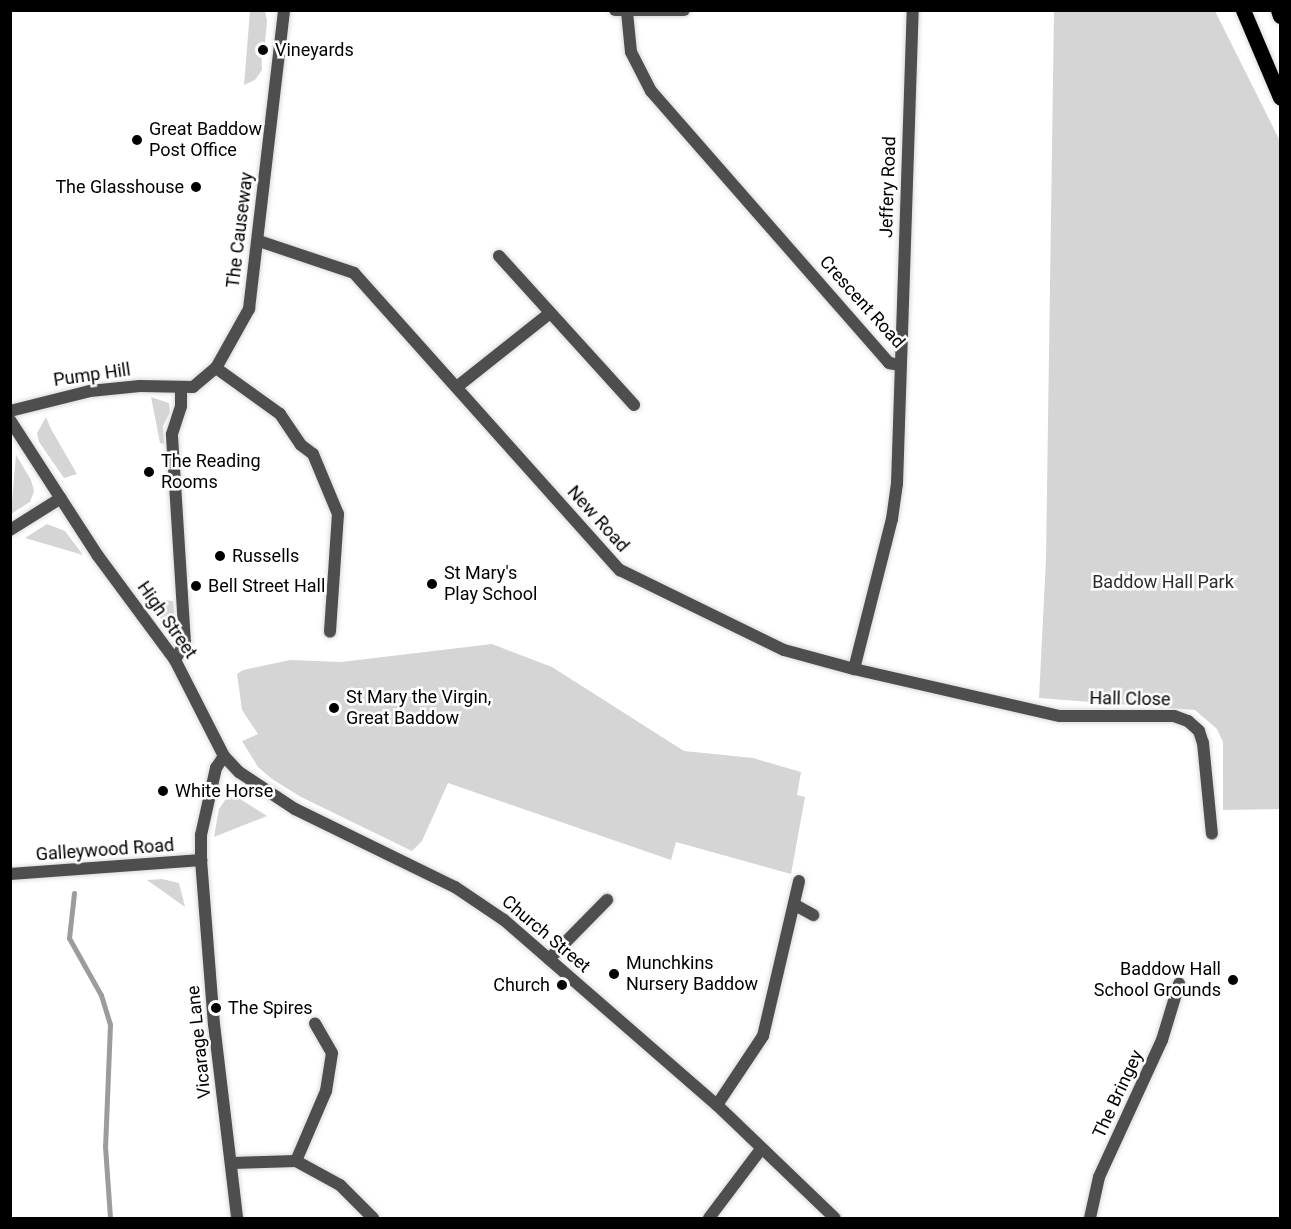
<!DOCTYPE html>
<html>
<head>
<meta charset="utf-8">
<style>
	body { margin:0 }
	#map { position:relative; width:1291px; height:1229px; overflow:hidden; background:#fff; font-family:Roboto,sans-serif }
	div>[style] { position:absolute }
	.green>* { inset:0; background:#d5d5d5 }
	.stream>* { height:5px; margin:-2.5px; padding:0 2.5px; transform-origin:2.5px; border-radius:2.5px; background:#9c9c9c }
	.roads { filter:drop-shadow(0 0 2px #dbdbdb) drop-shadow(0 0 2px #dbdbdb) }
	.minor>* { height:12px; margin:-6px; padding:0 6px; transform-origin:6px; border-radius:6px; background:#4e4e4e }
	.tertiary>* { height:12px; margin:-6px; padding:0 6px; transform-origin:6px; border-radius:6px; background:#4e4e4e }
	.primary>* { height:15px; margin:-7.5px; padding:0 7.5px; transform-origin:7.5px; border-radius:7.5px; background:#000 }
	.dots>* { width:16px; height:16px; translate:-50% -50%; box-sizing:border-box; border:3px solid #fff; border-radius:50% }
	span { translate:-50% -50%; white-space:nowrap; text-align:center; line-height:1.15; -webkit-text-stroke:5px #fff; paint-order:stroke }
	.poi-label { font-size:18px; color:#000 }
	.left { translate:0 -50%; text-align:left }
	.right { translate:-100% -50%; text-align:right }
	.street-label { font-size:18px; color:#000 }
	.park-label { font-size:18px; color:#2c2c2c }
	.frame { position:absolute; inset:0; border:12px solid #000; pointer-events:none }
</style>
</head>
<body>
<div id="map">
	<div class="green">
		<div style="clip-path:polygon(250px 11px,265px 11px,267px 21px,265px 43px,261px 43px,262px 70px,255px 80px,244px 85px)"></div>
		<div style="clip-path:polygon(1054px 11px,1215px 11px,1280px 141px,1280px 809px,1223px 810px,1223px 742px,1217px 729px,1195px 710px,1039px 698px,1046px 559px)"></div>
		<div style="clip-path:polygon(151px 397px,169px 403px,170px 412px,163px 426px,164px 444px,160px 443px)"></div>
		<div style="clip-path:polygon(46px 417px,51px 429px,77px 474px,64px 478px,39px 442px,37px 433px)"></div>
		<div style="clip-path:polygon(16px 455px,31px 480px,34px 491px,30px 502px,11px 514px)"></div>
		<div style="clip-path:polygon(47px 524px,65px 531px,83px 555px,25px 538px)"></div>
		<div style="clip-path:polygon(144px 598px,173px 601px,176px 631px,169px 628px)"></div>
		<div style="clip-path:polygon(492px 644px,552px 667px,684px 751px,753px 758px,801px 772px,797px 795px,805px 797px,791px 874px,676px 842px,671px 860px,448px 783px,422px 841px,412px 851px,301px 797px,272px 779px,258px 767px,242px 741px,258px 734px,242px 710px,237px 674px,243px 670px,290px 660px,341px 662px)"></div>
		<div style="clip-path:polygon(227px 797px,240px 799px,267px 816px,214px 837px,219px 809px)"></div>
		<div style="clip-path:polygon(162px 879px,179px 883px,185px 907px,147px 880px)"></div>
	</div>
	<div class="stream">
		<div style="left:74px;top:893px;width:45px;rotate:96.3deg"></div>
		<div style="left:69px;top:938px;width:65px;rotate:60.7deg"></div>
		<div style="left:101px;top:995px;width:30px;rotate:73deg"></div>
		<div style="left:110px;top:1024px;width:122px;rotate:92.3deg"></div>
		<div style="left:105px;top:1146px;width:72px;rotate:86deg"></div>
	</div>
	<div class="roads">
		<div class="minor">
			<div style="left:627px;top:12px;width:40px;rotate:84.3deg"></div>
			<div style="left:631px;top:52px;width:44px;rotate:62.9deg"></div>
			<div style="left:651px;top:91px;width:361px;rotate:48.8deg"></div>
			<div style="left:889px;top:363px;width:10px;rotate:11deg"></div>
			<div style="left:259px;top:241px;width:100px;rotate:18.6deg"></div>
			<div style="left:354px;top:273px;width:399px;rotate:48.2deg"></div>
			<div style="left:620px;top:570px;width:182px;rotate:26deg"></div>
			<div style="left:784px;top:650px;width:73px;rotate:15.2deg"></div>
			<div style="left:854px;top:669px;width:211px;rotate:12.9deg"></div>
			<div style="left:1060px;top:716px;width:114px"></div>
			<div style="left:1174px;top:716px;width:15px;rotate:20deg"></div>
			<div style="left:1188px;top:721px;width:15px;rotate:42deg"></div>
			<div style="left:1199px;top:731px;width:13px;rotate:72deg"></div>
			<div style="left:1203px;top:743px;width:91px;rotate:84.4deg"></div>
			<div style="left:499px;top:256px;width:201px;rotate:47.8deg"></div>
			<div style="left:216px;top:368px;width:79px;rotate:35.7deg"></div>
			<div style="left:280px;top:414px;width:37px;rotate:56deg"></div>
			<div style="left:301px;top:445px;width:15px;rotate:37deg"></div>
			<div style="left:313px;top:454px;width:65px;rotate:67.4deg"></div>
			<div style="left:338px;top:514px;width:118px;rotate:93.9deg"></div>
			<div style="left:458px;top:386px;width:117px;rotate:-38.4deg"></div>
			<div style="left:10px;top:411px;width:82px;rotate:-14deg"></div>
			<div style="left:90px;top:391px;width:50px;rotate:-5.7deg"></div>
			<div style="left:140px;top:386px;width:53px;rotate:1.1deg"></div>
			<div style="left:193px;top:387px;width:30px;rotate:-40deg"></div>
			<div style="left:216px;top:368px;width:68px;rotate:-60.8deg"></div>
			<div style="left:249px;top:309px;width:301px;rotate:-83.3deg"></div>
			<div style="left:10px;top:530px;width:60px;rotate:-32.1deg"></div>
			<div style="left:175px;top:660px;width:20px;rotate:-60deg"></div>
			<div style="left:185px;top:643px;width:209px;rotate:-93.6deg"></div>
			<div style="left:172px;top:434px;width:29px;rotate:-72deg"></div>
			<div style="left:181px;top:406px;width:17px;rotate:-90deg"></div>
			<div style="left:854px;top:669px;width:155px;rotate:-75.8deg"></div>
			<div style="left:892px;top:519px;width:35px;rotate:-82deg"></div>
			<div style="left:897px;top:484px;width:474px;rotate:-88.1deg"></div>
			<div style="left:201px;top:860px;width:165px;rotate:85.5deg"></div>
			<div style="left:214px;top:1024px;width:195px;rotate:83.2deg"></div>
			<div style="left:795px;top:905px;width:21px;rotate:29deg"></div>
			<div style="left:549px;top:959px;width:83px;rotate:-45.5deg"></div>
			<div style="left:717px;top:1105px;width:83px;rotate:-56.3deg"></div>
			<div style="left:763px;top:1036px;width:159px;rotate:-76.9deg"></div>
			<div style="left:296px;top:1161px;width:76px;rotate:-66.8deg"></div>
			<div style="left:326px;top:1091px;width:38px;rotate:-81deg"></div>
			<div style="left:332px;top:1053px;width:34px;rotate:-120deg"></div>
			<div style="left:232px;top:1163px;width:64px;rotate:-1.8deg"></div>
			<div style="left:296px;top:1161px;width:50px;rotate:28.6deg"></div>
			<div style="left:340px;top:1185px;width:47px;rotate:45deg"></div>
			<div style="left:709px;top:1218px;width:86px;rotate:-53deg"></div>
			<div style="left:1090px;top:1218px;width:42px;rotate:-77.6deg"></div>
			<div style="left:1099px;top:1177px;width:151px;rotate:-65.3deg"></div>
			<div style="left:1162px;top:1040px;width:59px;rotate:-73.1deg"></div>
		</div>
		<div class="tertiary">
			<div style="left:615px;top:10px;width:69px"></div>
			<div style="left:10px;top:420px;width:162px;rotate:57.1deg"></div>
			<div style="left:98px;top:556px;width:129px;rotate:53.5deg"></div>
			<div style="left:175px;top:660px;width:108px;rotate:63deg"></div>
			<div style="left:224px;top:756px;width:22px;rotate:47deg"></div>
			<div style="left:239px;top:772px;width:67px;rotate:33.5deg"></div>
			<div style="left:295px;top:809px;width:178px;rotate:26deg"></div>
			<div style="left:455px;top:887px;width:59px;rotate:34deg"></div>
			<div style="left:504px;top:920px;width:282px;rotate:41deg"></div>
			<div style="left:717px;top:1105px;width:163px;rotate:43.8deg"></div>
			<div style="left:10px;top:874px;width:192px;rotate:-4.2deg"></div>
			<div style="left:201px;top:860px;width:25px;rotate:-90deg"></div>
			<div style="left:201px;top:835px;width:69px;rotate:-77.4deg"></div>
			<div style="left:216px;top:768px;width:14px;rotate:-56deg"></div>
		</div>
		<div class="primary">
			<div style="left:1243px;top:10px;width:95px;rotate:67deg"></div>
			<div style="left:1278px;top:10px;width:6px;rotate:72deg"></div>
		</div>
	</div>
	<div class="dots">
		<div style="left:263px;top:50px;background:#000"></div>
		<div style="left:137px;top:140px;background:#000"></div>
		<div style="left:196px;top:187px;background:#000"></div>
		<div style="left:149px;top:472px;background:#000"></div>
		<div style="left:220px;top:556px;background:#000"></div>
		<div style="left:432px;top:584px;background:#000"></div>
		<div style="left:196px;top:586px;background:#000"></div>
		<div style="left:334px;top:708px;background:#000"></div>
		<div style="left:163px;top:791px;background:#000"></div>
		<div style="left:614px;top:974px;background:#000"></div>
		<div style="left:1233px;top:980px;background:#000"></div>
		<div style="left:562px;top:985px;background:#000"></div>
		<div style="left:216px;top:1008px;background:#000"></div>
	</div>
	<div class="poi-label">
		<span class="left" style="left:275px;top:50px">Vineyards</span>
		<span class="left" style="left:149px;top:140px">Great Baddow<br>Post Office</span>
		<span class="right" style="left:184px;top:187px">The Glasshouse</span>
		<span class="left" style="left:161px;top:472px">The Reading<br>Rooms</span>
		<span class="left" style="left:232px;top:556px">Russells</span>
		<span class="left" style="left:444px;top:584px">St Mary's<br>Play School</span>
		<span class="left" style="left:208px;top:586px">Bell Street Hall</span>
		<span class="left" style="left:346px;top:708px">St Mary the Virgin,<br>Great Baddow</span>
		<span class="left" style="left:175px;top:791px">White Horse</span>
		<span class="left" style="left:626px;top:974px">Munchkins<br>Nursery Baddow</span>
		<span class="right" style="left:1221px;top:980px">Baddow Hall<br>School Grounds</span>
		<span class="right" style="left:550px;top:985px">Church</span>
		<span class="left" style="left:228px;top:1008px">The Spires</span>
	</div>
	<div class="street-label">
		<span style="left:888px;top:187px;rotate:-88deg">Jeffery Road</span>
		<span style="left:240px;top:230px;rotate:-83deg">The Causeway</span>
		<span style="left:862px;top:302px;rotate:48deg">Crescent Road</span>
		<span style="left:92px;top:375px;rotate:-8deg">Pump Hill</span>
		<span style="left:598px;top:519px;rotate:48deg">New Road</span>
		<span style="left:167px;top:620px;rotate:55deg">High Street</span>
		<span style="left:1130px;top:699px;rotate:1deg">Hall Close</span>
		<span style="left:105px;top:850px;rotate:-4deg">Galleywood Road</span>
		<span style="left:546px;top:934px;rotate:40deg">Church Street</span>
		<span style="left:199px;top:1042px;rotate:-96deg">Vicarage Lane</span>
		<span style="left:1118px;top:1094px;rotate:-65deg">The Bringey</span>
	</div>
	<div class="park-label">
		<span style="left:1163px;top:582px">Baddow Hall Park</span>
	</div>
	<div class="frame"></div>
</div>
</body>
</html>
